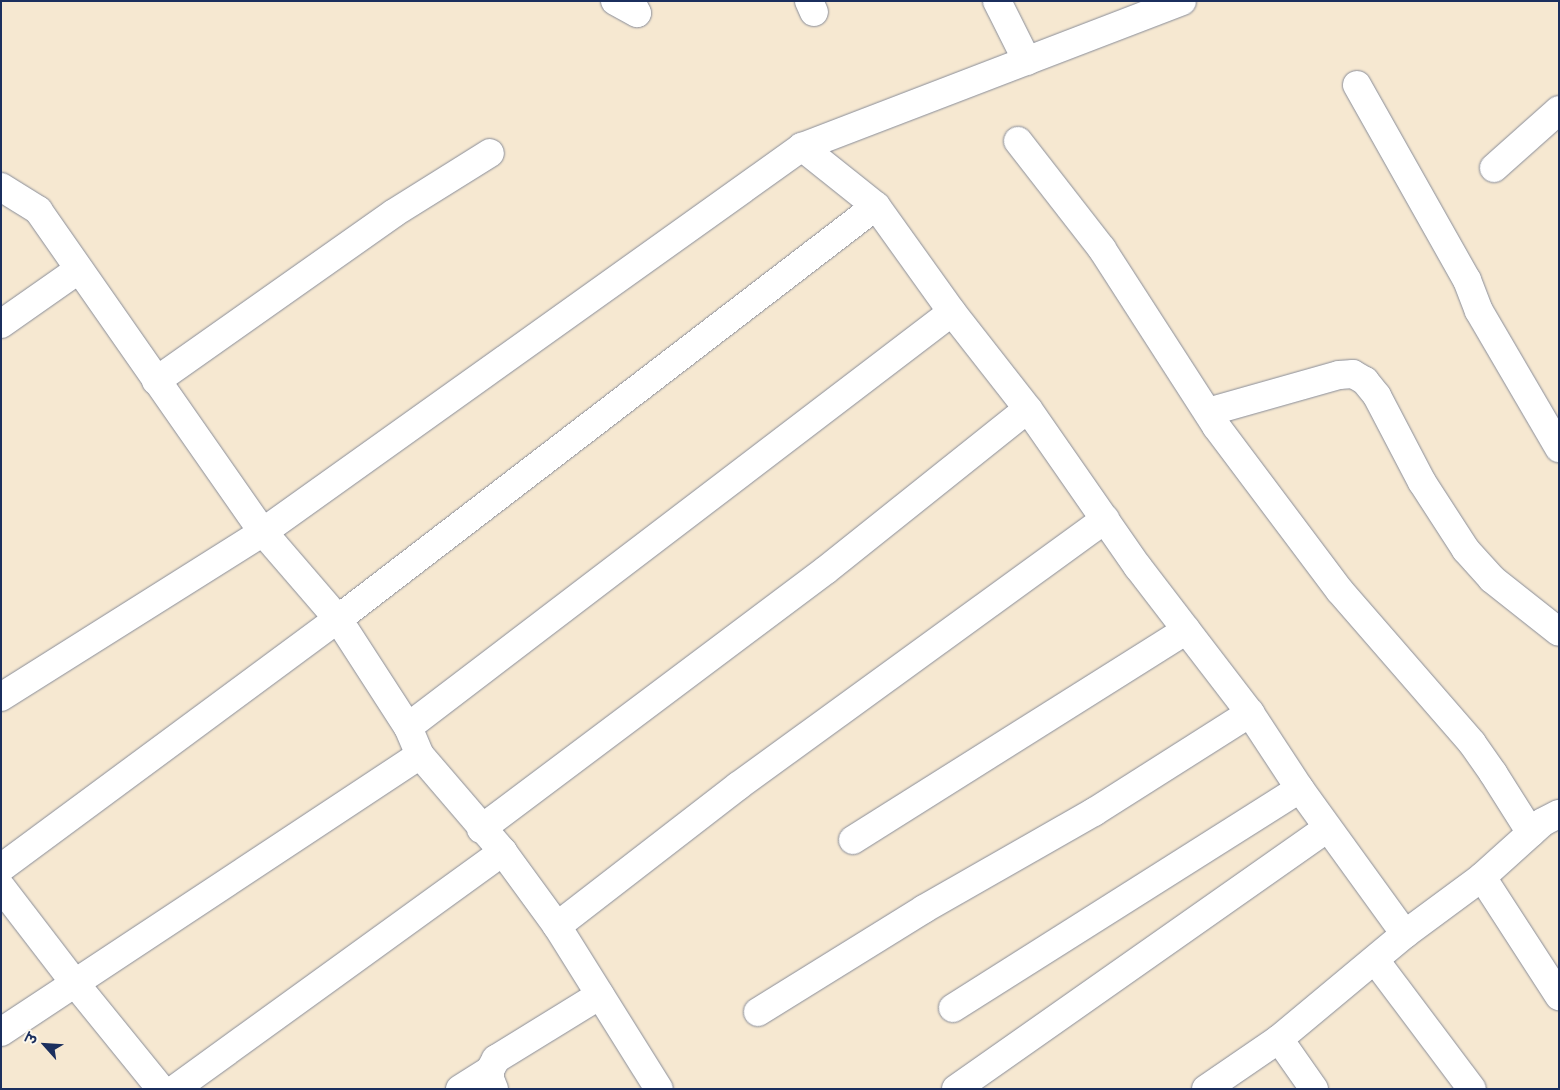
<!DOCTYPE html>
<html>
<head>
<meta charset="utf-8">
<style>
	body { margin:0 }
	#map { position:relative; width:1560px; height:1090px; overflow:hidden; background:#f6e8d1; font-family:Delius,"Playpen Sans Deva",sans-serif }
	div>[style] { position:absolute }
	.roads { filter:drop-shadow(0 0 1px #888c98) drop-shadow(0 0 1px #888c98) }
	.street>* { height:28px; margin:-14px; padding:0 14px; transform-origin:14px; border-radius:14px; background:#fff }
	span { translate:-50% -50%; white-space:nowrap; text-align:center; line-height:1.15; -webkit-text-stroke:4px #fbf7ec; paint-order:stroke }
	.frame { position:absolute; inset:0; border:2px solid #1b2f5e; pointer-events:none }
	.north { position:absolute; left:20px; top:1020px; width:50px; height:50px; -webkit-text-stroke:4px #fbf7ec; paint-order:stroke; rotate:296deg; font-size:14px; font-weight:700; line-height:20px; text-align:center; color:#1b2f5e }
	.north::after { content:''; display:block; margin:auto; width:18px; height:22px; background:#1b2f5e; clip-path:polygon(50% 0,100% 100%,50% 72%,0 100%) }
</style>
</head>
<body>
<div id="map">
	<div class="roads">
		<div class="street">
			<div style="left:615px;top:1px;width:25px;rotate:29deg"></div>
			<div style="left:637px;top:13px;width:13px;rotate:-117deg"></div>
			<div style="left:809px;top:1px;width:12px;rotate:66deg"></div>
			<div style="left:997px;top:1px;width:67px;rotate:63.4deg"></div>
			<div style="left:1357px;top:85px;width:224px;rotate:60.6deg"></div>
			<div style="left:1467px;top:280px;width:33px;rotate:69deg"></div>
			<div style="left:1479px;top:311px;width:159px;rotate:59.7deg"></div>
			<div style="left:1018px;top:141px;width:137px;rotate:52.1deg"></div>
			<div style="left:1102px;top:249px;width:211px;rotate:57.2deg"></div>
			<div style="left:1216px;top:426px;width:206px;rotate:53.1deg"></div>
			<div style="left:1340px;top:591px;width:201px;rotate:49deg"></div>
			<div style="left:1472px;top:743px;width:37px;rotate:55deg"></div>
			<div style="left:1493px;top:773px;width:71px;rotate:57.7deg"></div>
			<div style="left:1494px;top:168px;width:87px;rotate:-41.7deg"></div>
			<div style="left:1px;top:187px;width:44px;rotate:31.9deg"></div>
			<div style="left:38px;top:210px;width:393px;rotate:55.1deg"></div>
			<div style="left:263px;top:532px;width:115px;rotate:49.2deg"></div>
			<div style="left:338px;top:619px;width:129px;rotate:57.1deg"></div>
			<div style="left:408px;top:727px;width:30px;rotate:67deg"></div>
			<div style="left:420px;top:755px;width:128px;rotate:49.4deg"></div>
			<div style="left:503px;top:852px;width:92px;rotate:53.9deg"></div>
			<div style="left:557px;top:926px;width:192px;rotate:58deg"></div>
			<div style="left:1px;top:324px;width:94px;rotate:-35deg"></div>
			<div style="left:156px;top:381px;width:291px;rotate:-35.2deg"></div>
			<div style="left:394px;top:213px;width:113px;rotate:-32deg"></div>
			<div style="left:1028px;top:409px;width:193px;rotate:55.2deg"></div>
			<div style="left:1138px;top:567px;width:184px;rotate:52.5deg"></div>
			<div style="left:1250px;top:713px;width:91px;rotate:56.7deg"></div>
			<div style="left:1300px;top:789px;width:179px;rotate:54.1deg"></div>
			<div style="left:1208px;top:412px;width:136px;rotate:-15.8deg"></div>
			<div style="left:1339px;top:375px;width:14px;rotate:-4deg"></div>
			<div style="left:1353px;top:374px;width:14px;rotate:30deg"></div>
			<div style="left:1365px;top:381px;width:19px;rotate:51deg"></div>
			<div style="left:1377px;top:396px;width:97px;rotate:62.4deg"></div>
			<div style="left:1422px;top:482px;width:81px;rotate:57.1deg"></div>
			<div style="left:1466px;top:550px;width:39px;rotate:48deg"></div>
			<div style="left:1492px;top:579px;width:85px;rotate:38.3deg"></div>
			<div style="left:1px;top:697px;width:310px;rotate:-32.2deg"></div>
			<div style="left:263px;top:532px;width:662px;rotate:-35.54deg"></div>
			<div style="left:802px;top:147px;width:407px;rotate:-21deg"></div>
			<div style="left:408px;top:727px;width:684px;rotate:-37.34deg"></div>
			<div style="left:481px;top:829px;width:431px;rotate:-36.9deg"></div>
			<div style="left:826px;top:570px;width:258px;rotate:-38.6deg"></div>
			<div style="left:1028px;top:409px;width:123px;rotate:-128.1deg"></div>
			<div style="left:952px;top:312px;width:130px;rotate:-125.6deg"></div>
			<div style="left:876px;top:206px;width:95px;rotate:-141.4deg"></div>
			<div style="left:853px;top:840px;width:394px;rotate:-32.2deg"></div>
			<div style="left:1px;top:868px;width:419px;rotate:-36.5deg"></div>
			<div style="left:338px;top:619px;width:678px;rotate:-37.51deg"></div>
			<div style="left:1482px;top:877px;width:142px;rotate:57.1deg"></div>
			<div style="left:1px;top:887px;width:120px;rotate:52.5deg"></div>
			<div style="left:74px;top:982px;width:138px;rotate:50.9deg"></div>
			<div style="left:557px;top:926px;width:229px;rotate:-37.7deg"></div>
			<div style="left:738px;top:786px;width:454px;rotate:-36deg"></div>
			<div style="left:1375px;top:960px;width:161px;rotate:53.1deg"></div>
			<div style="left:953px;top:1008px;width:410px;rotate:-32.3deg"></div>
			<div style="left:758px;top:1012px;width:195px;rotate:-31.8deg"></div>
			<div style="left:924px;top:909px;width:196px;rotate:-29.7deg"></div>
			<div style="left:1094px;top:812px;width:185px;rotate:-32.4deg"></div>
			<div style="left:1px;top:1032px;width:502px;rotate:-33.47deg"></div>
			<div style="left:1279px;top:1039px;width:61px;rotate:55deg"></div>
			<div style="left:175px;top:1089px;width:405px;rotate:-35.9deg"></div>
			<div style="left:460px;top:1089px;width:36px;rotate:-32deg"></div>
			<div style="left:494px;top:1089px;width:11px;rotate:-112deg"></div>
			<div style="left:490px;top:1079px;width:9px;rotate:-90deg"></div>
			<div style="left:490px;top:1070px;width:13px;rotate:-61deg"></div>
			<div style="left:496px;top:1059px;width:122px;rotate:-31.6deg"></div>
			<div style="left:956px;top:1089px;width:454px;rotate:-35.1deg"></div>
			<div style="left:1206px;top:1089px;width:88px;rotate:-34.4deg"></div>
			<div style="left:1279px;top:1039px;width:164px;rotate:-39.8deg"></div>
			<div style="left:1405px;top:934px;width:96px;rotate:-36.5deg"></div>
			<div style="left:1482px;top:877px;width:82px;rotate:-42deg"></div>
			<div style="left:1543px;top:822px;width:18px;rotate:-27deg"></div>
		</div>
	</div>
	<div class="frame"></div>
	<div class="north">उ</div>
</div>
</body>
</html>
